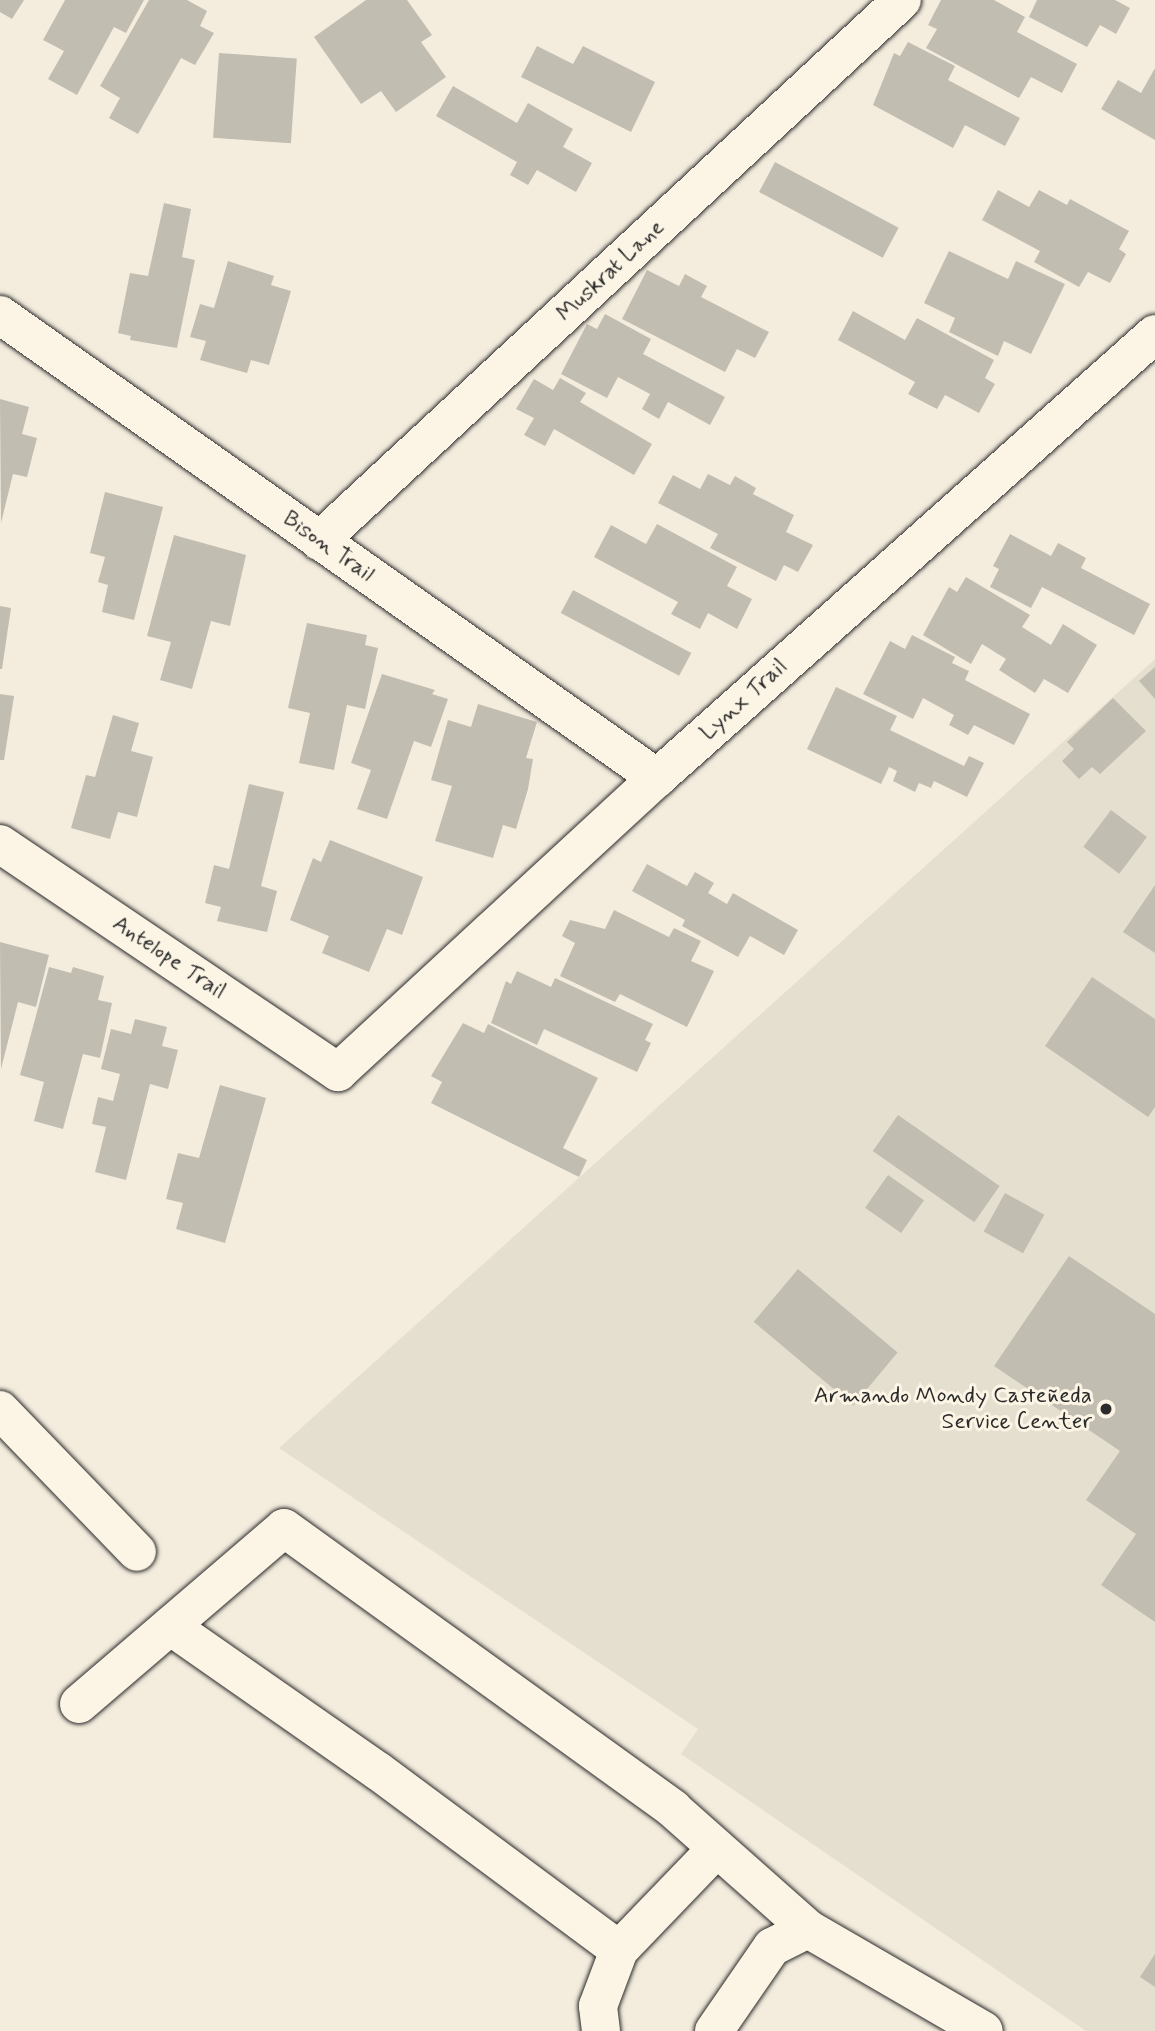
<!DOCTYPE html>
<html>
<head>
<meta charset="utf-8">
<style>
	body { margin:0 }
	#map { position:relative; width:1155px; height:2031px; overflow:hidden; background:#f4edde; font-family:Mynerve,sans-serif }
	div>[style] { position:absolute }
	.built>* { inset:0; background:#e5dfd0 }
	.building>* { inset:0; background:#c2bdb1; transform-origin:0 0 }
	.roads { filter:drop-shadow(0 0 2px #2b2b2b) drop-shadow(0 0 2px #2b2b2b) }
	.minor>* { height:38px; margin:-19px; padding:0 19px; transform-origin:19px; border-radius:19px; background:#fcf5e5 }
	.dots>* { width:19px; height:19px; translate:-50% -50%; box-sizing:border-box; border:4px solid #fcf5e5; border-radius:50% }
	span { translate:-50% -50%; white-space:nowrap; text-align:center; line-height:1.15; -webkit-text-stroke:6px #fcf5e5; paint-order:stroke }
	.street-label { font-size:23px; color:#2b2b2b }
	.poi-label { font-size:23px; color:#2b2b2b }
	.right { translate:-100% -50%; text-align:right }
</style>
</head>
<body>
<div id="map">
	<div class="built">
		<div style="clip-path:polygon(1155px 659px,1155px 2031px,1086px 2031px,681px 1754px,698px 1729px,279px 1448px)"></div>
	</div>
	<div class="building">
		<div style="clip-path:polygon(0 0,24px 0,12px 19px,0 12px)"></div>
		<div style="clip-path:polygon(65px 0,144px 0,126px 33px,114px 27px,77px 95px,48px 79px,64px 51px,43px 40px)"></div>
		<div style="clip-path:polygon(149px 0,187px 0,207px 11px,200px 26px,214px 33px,195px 65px,181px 58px,138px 134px,109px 118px,120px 98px,100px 86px)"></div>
		<div style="clip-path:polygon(366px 0,407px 0,432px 35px,421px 42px,446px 77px,396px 112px,381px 91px,361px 104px,314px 37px)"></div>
		<div style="clip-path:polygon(941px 0,994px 0,1025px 17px,1017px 32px,1077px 64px,1062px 93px,1031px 77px,1019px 98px,926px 48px,937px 29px,928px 25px)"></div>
		<div style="clip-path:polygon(1037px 0,1115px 0,1130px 8px,1116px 34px,1100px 25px,1087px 47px,1029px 17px)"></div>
		<div style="clip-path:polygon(908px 42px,955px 66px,948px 80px,1020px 118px,1005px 146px,965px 125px,953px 148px,873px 105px,894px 53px,900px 56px)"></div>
		<div style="clip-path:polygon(537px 46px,573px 64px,583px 46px,655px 82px,631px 132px,521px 77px)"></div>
		<div style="left:219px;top:53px;width:78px;height:85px;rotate:4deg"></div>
		<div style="clip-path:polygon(1155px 68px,1155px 140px,1101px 109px,1118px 80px,1141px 93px)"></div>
		<div style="clip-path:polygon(453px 86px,517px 123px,528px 103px,573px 129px,563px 147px,592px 163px,576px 192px,537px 170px,528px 185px,510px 175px,517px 162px,436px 116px)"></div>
		<div style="left:775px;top:162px;width:140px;height:34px;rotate:28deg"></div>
		<div style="clip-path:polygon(998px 190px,1029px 207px,1039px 190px,1067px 205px,1070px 199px,1129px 231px,1119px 249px,1126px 254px,1110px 283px,1088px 272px,1079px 287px,1034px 262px,1040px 251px,982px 220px)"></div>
		<div style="clip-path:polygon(164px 203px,191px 209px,182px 257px,195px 260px,177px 348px,130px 340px,131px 336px,118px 333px,130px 273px,148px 276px)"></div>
		<div style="clip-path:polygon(949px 251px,1008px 279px,1016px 261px,1065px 284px,1031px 354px,1004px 341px,998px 356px,949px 332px,955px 318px,924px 303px)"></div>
		<div style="clip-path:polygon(228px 261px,274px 276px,271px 285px,291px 291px,269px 365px,251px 360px,247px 373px,200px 360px,206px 341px,190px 337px,200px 304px,214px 308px)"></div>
		<div style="clip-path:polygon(647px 270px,679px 286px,685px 274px,707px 286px,701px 297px,769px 332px,755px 358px,737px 349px,725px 372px,622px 319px)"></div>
		<div style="clip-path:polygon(853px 311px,905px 340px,917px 318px,994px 360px,985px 378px,995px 384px,979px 413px,945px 395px,937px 409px,908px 394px,915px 382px,838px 340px)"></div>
		<div style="clip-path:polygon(605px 314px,651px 339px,643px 354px,725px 397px,710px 425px,668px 402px,659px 419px,642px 409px,650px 394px,618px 377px,607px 398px,561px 374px,587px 324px,597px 329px)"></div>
		<div style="clip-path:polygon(560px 378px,586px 393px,580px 402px,652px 444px,634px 475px,554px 429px,545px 446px,524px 435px,534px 418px,516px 409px,534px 379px,553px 390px)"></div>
		<div style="clip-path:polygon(0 399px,29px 407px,22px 434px,37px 438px,27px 477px,13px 474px,1px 523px)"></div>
		<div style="clip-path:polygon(708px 474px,730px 485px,735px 476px,756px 488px,753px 494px,794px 515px,786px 532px,813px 545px,798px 572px,784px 565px,776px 581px,710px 548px,718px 534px,658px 503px,673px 475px,700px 489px)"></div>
		<div style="clip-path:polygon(105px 492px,163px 507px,134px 620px,102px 612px,108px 585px,98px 582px,105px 557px,90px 553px)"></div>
		<div style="clip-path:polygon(657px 524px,737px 567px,727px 586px,752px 599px,737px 629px,708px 613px,700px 629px,671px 614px,678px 602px,594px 557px,611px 525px,646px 544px)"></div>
		<div style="clip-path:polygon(1010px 534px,1051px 556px,1058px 543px,1086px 558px,1081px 568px,1150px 604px,1134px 635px,1042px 587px,1031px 608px,990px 587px,999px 569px,993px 566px)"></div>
		<div style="clip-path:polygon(174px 535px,246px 555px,230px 626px,211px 621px,192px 689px,160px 680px,171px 642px,147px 636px)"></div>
		<div style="clip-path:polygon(966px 577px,1030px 615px,1022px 627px,1051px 645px,1063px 624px,1097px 645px,1068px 693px,1044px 679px,1035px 693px,999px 670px,1006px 659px,982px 644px,971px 664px,923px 635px,949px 587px,957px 592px)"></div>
		<div style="left:573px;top:590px;width:134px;height:26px;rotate:28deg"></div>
		<div style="clip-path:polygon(0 606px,11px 608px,2px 669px,0 669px)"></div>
		<div style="clip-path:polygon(307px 623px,367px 635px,365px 645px,378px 648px,365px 709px,347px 705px,334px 770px,299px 763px,310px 713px,288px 708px)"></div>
		<div style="clip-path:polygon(912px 635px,955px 657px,952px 663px,969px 671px,965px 680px,1030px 714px,1014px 745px,974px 725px,968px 735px,949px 725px,954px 715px,923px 698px,913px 719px,863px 694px,890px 641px,905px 649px)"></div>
		<div style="clip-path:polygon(1155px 667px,1155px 699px,1139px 681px)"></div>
		<div style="clip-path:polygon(382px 674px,435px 690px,432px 694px,448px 699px,431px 747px,414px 741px,387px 819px,357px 809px,371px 770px,351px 763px)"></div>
		<div style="clip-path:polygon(836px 687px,897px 716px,890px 730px,964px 766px,969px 756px,984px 763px,967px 797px,934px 781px,931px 788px,919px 783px,915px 792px,893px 781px,897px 771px,889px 767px,881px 784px,807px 749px)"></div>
		<div style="clip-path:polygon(0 694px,14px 696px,4px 760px,0 760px)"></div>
		<div style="clip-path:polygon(1113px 698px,1146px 731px,1100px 774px,1092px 767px,1079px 779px,1062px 761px,1074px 749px,1067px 742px)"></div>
		<div style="clip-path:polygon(478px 704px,537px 722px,526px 758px,533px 759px,528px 789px,516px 829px,503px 825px,493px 858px,435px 841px,452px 786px,431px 780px,448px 720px,471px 727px)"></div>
		<div style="clip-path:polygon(113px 715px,139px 723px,131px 751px,153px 757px,137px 817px,118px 812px,110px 839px,71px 828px,86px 775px,95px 777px)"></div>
		<div style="clip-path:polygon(249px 784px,284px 792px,261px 886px,277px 891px,267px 932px,217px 921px,221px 907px,205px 903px,214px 865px,229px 869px)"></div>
		<div style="left:1111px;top:810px;width:45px;height:46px;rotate:37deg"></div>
		<div style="clip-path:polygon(330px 840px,423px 877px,402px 935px,387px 929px,369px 972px,322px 953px,329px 936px,290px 920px,313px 858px,321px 862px)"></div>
		<div style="clip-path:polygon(647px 864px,687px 886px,695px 872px,714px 883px,708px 893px,727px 904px,733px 893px,798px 930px,784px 955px,750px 936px,738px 957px,682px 926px,685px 920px,632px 891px)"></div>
		<div style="clip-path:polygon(1155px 885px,1155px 953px,1123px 932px)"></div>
		<div style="clip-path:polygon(614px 910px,669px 937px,674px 928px,701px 941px,691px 961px,714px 971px,687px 1027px,620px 994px,615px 1002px,560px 976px,575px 943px,562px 936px,570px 920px,605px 929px)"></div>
		<div style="clip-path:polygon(0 942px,49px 955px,36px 1007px,18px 1002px,1px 1069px)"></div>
		<div style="clip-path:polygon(49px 967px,71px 973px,73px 967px,104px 976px,98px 1000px,112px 1003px,100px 1058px,83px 1054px,63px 1129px,34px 1121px,44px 1082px,20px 1075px)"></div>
		<div style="clip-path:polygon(517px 971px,551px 987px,555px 978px,653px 1024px,645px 1040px,651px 1043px,637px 1072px,544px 1029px,537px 1045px,491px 1023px,506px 981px,511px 984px)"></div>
		<div style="clip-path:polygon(1092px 977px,1155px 1019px,1155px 1107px,1148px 1117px,1045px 1046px)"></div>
		<div style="clip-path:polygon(135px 1019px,167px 1027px,162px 1046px,178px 1050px,168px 1089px,150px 1084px,126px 1180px,95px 1172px,106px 1127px,92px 1124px,98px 1097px,113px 1101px,120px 1074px,101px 1069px,111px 1029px,131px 1034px)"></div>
		<div style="clip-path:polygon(463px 1023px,484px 1033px,488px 1024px,598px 1078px,563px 1148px,587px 1160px,579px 1177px,431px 1103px,442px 1082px,431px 1076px)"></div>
		<div style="clip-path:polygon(220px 1085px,266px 1098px,225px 1243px,176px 1229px,183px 1203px,166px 1199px,178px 1153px,199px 1158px)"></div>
		<div style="left:898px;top:1115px;width:124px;height:44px;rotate:35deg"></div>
		<div style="left:888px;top:1175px;width:44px;height:40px;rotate:35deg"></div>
		<div style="left:1005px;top:1193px;width:45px;height:44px;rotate:29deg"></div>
		<div style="clip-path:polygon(1069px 1256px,1155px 1314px,1155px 1622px,1101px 1585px,1136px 1534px,1086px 1500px,1120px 1451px,994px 1366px)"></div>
		<div style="left:798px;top:1269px;width:130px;height:69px;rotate:40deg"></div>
		<div style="clip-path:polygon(1155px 1954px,1155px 1987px,1140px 1977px)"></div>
	</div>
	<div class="roads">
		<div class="minor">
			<div style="left:0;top:315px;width:804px;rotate:35.17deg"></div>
			<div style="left:319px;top:541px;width:795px;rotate:-42.86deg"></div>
			<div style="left:0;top:844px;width:408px;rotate:34deg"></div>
			<div style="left:338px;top:1072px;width:434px;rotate:-42.7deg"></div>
			<div style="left:657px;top:778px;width:667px;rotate:-41.72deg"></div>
			<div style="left:0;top:1410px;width:197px;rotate:46deg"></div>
			<div style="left:170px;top:1626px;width:254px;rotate:34.9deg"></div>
			<div style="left:378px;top:1771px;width:300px;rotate:36.6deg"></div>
			<div style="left:619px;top:1950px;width:141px;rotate:-46.1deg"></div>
			<div style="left:79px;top:1704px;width:270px;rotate:-40.6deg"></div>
			<div style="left:284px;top:1528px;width:480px;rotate:35.8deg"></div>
			<div style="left:673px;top:1809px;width:181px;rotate:41.6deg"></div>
			<div style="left:601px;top:2031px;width:25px;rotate:-97deg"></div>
			<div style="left:598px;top:2006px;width:60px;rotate:-69.4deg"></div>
			<div style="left:714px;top:2031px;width:102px;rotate:-55.4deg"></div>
			<div style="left:772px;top:1947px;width:40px;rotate:-26.6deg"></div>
			<div style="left:808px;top:1929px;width:203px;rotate:30.1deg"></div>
		</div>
	</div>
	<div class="dots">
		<div style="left:1106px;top:1409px;background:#2b2b2b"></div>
	</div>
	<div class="street-label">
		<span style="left:611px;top:271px;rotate:-43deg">Muskrat Lane</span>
		<span style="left:328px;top:547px;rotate:35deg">Bison Trail</span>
		<span style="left:744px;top:700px;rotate:-42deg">Lynx Trail</span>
		<span style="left:169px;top:958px;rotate:34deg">Antelope Trail</span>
	</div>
	<div class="poi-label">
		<span class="right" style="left:1092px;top:1409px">Armando Mondy Casteñeda<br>Service Center</span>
	</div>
</div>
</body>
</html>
